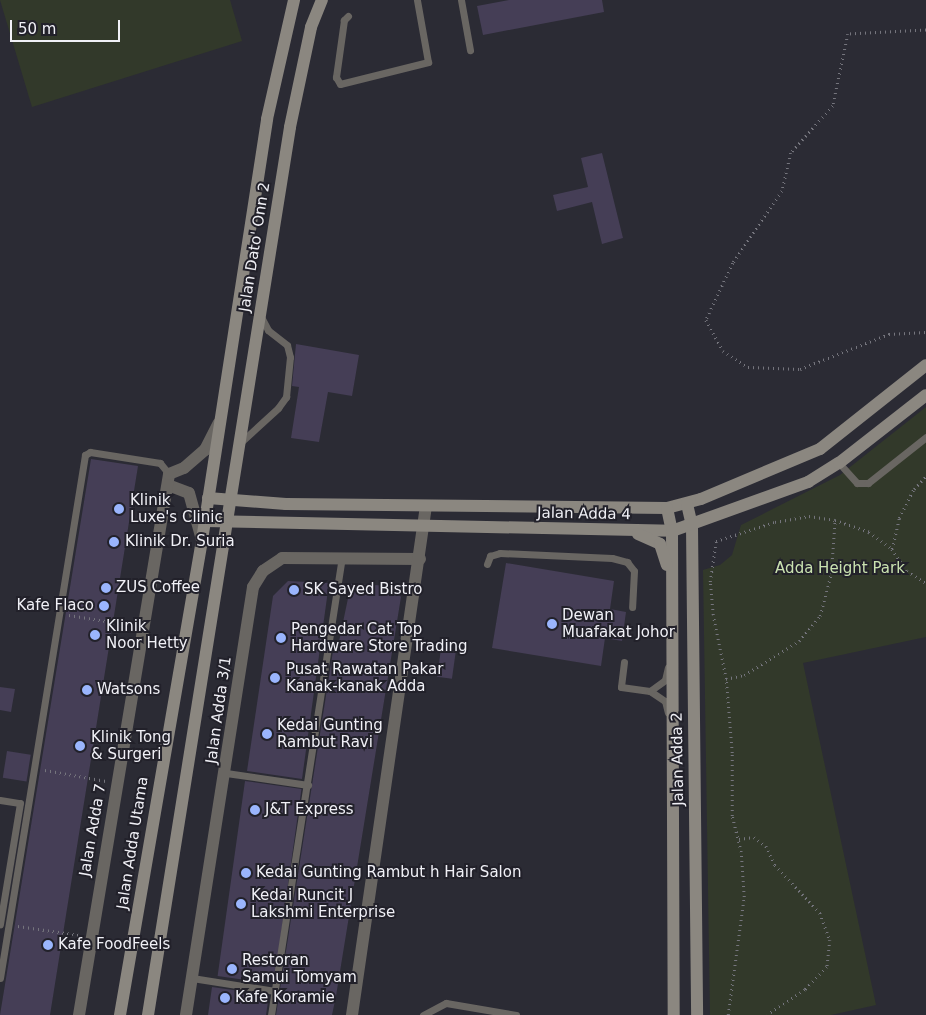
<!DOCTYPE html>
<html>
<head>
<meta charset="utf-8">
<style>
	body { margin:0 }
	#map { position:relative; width:926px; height:1015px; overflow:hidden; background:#2b2b34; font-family:"DejaVu Sans",sans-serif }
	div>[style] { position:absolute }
	.green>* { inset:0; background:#32392a }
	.building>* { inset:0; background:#453e56; transform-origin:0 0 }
	.path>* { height:2.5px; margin-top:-1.25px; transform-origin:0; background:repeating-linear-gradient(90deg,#75757d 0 1px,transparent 0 5px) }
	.lane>* { height:7px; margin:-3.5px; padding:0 3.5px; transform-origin:3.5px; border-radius:3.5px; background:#696662 }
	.street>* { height:12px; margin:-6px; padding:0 6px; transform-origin:6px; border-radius:6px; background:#696662 }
	.secondary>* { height:12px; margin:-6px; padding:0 6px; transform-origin:6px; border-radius:6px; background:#8b8780 }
	.dots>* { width:14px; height:14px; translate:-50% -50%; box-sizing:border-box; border:2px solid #22212a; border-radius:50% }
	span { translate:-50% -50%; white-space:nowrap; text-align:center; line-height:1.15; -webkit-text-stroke:4px #22212a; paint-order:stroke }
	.street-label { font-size:15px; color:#f0f0f6 }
	.poi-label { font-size:15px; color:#f0f0f6 }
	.left { translate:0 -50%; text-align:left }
	.right { translate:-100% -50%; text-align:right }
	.park-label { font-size:15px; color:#cae2b0 }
	.scale { position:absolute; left:10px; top:20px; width:110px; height:22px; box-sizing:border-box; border:2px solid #f0f0f6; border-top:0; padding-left:6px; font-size:15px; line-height:18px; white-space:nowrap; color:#f0f0f6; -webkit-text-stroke:4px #22212a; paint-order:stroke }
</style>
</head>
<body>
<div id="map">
	<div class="green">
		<div style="clip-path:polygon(0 0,230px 0,242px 41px,32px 107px)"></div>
		<div style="clip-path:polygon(926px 407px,926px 637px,803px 663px,876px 1005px,831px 1015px,710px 1015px,703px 570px,720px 565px,732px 555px,741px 525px,840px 475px)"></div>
	</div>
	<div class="building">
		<div style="clip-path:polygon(509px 0,602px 0,604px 12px,483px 35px,477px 6px)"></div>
		<div style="clip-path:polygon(602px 153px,623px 238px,602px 244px,592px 202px,557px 211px,553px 195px,588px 187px,581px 158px)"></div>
		<div style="clip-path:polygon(296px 344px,359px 355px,352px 396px,328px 392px,319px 442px,291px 438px,299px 387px,292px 386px)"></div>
		<div style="clip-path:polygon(91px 459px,138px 466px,62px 940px,50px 1015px,0 1015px)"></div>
		<div style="clip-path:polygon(506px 563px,614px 581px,610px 609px,626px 612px,622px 641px,605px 638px,601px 666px,492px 648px)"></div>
		<div style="clip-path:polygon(288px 581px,329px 583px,302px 779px,247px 771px,273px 596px)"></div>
		<div style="clip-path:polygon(351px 584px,394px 586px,401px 597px,336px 996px,332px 1015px,276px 1015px,333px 651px,337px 651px)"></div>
		<div style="left:441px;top:649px;width:15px;height:28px;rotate:8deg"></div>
		<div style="clip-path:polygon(0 687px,15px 689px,11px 712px,0 710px)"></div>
		<div style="left:7px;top:751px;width:24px;height:27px;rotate:9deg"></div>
		<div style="left:245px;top:781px;width:57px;height:197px;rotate:8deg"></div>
		<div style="clip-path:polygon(212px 987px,269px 995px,266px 1015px,208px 1015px)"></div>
	</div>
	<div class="path">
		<div style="left:926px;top:30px;width:78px;rotate:177.1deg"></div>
		<div style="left:848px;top:34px;width:74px;rotate:101.8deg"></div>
		<div style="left:833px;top:106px;width:63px;rotate:131.8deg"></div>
		<div style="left:791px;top:153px;width:39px;rotate:103deg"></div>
		<div style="left:782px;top:191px;width:87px;rotate:124.2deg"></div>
		<div style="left:733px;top:263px;width:63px;rotate:115.3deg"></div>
		<div style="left:706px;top:320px;width:35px;rotate:61deg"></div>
		<div style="left:723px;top:351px;width:30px;rotate:33deg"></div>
		<div style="left:748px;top:367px;width:52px;rotate:2.2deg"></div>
		<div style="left:800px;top:369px;width:96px;rotate:-21.5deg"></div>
		<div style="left:889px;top:334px;width:37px;rotate:-3deg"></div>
		<div style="left:892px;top:549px;width:27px;rotate:56deg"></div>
		<div style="left:907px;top:571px;width:22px;rotate:32deg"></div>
		<div style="left:69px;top:615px;width:62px;rotate:9.3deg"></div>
		<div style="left:726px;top:679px;width:18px;rotate:-13deg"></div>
		<div style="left:744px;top:675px;width:65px;rotate:-31.7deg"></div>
		<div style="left:799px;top:641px;width:33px;rotate:-50deg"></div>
		<div style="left:820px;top:616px;width:43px;rotate:-75.3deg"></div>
		<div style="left:831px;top:574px;width:54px;rotate:-85.8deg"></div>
		<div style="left:45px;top:770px;width:62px;rotate:10.2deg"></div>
		<div style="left:739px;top:839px;width:15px;rotate:-8deg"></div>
		<div style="left:754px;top:837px;width:15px;rotate:37deg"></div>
		<div style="left:766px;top:846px;width:21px;rotate:65deg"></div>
		<div style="left:775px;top:865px;width:66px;rotate:46.8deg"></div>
		<div style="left:820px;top:913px;width:29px;rotate:70deg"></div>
		<div style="left:830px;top:940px;width:27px;rotate:96deg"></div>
		<div style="left:827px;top:967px;width:32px;rotate:134deg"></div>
		<div style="left:805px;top:990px;width:45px;rotate:146.7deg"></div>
		<div style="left:18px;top:926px;width:62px;rotate:8.4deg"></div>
		<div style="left:728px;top:1015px;width:119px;rotate:-82.3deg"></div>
		<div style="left:744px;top:897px;width:45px;rotate:-93.8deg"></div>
		<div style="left:741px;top:852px;width:37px;rotate:-104deg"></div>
		<div style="left:732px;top:816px;width:63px;rotate:-90deg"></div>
		<div style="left:732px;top:753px;width:74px;rotate:-94.6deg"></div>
		<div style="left:726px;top:679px;width:65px;rotate:-101.5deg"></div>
		<div style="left:713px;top:615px;width:33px;rotate:-95deg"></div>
		<div style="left:710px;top:582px;width:41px;rotate:-81.7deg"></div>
		<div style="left:716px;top:541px;width:62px;rotate:-17.9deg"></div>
		<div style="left:775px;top:522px;width:35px;rotate:-10deg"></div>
		<div style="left:809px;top:516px;width:26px;rotate:9deg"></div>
		<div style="left:835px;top:520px;width:36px;rotate:19deg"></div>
		<div style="left:869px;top:532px;width:29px;rotate:36deg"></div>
		<div style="left:892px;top:549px;width:32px;rotate:-77deg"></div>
		<div style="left:899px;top:518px;width:33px;rotate:-63deg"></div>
		<div style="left:914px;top:489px;width:18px;rotate:-47deg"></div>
	</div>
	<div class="lane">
		<div style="left:461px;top:0;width:51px;rotate:79.8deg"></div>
		<div style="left:348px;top:16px;width:6px;rotate:135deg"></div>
		<div style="left:344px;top:20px;width:58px;rotate:98deg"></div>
		<div style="left:336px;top:77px;width:8px;rotate:60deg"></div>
		<div style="left:340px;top:84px;width:91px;rotate:-14deg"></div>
		<div style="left:428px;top:62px;width:63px;rotate:-100.1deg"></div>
		<div style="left:240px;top:443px;width:52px;rotate:-42.6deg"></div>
		<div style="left:278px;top:408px;width:14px;rotate:-54deg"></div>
		<div style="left:286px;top:397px;width:40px;rotate:-84.3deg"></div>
		<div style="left:290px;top:357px;width:12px;rotate:-104deg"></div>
		<div style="left:287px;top:345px;width:24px;rotate:-142deg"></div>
		<div style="left:268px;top:330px;width:15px;rotate:-118deg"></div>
		<div style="left:839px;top:463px;width:27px;rotate:48deg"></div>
		<div style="left:857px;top:483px;width:11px"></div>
		<div style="left:868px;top:483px;width:74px;rotate:-38.4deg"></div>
		<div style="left:487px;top:564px;width:9px;rotate:-69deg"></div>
		<div style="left:490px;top:556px;width:10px;rotate:-17deg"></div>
		<div style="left:500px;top:553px;width:112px;rotate:2.6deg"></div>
		<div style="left:612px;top:558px;width:16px;rotate:15deg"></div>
		<div style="left:627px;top:562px;width:11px;rotate:52deg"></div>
		<div style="left:634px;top:571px;width:36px;rotate:93deg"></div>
		<div style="left:624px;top:662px;width:25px;rotate:97deg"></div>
		<div style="left:621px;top:687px;width:29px;rotate:8deg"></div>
		<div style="left:650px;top:691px;width:18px;rotate:34deg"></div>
		<div style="left:665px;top:701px;width:12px;rotate:76deg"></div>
		<div style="left:650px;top:691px;width:19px;rotate:-36deg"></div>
		<div style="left:665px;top:680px;width:13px;rotate:-77deg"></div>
		<div style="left:226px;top:773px;width:83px;rotate:8.3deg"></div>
		<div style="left:0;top:800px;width:20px;rotate:9deg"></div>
		<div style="left:20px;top:803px;width:123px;rotate:99.4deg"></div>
		<div style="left:0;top:978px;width:530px;rotate:-80.77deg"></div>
		<div style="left:85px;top:455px;width:6px;rotate:-31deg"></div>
		<div style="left:90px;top:452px;width:71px;rotate:8.9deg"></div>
		<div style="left:160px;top:463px;width:14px;rotate:51deg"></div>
		<div style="left:192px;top:978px;width:84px;rotate:8.9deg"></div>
		<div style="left:271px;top:1015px;width:461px;rotate:-81.2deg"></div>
		<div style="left:423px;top:1015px;width:26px;rotate:-28deg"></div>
		<div style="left:446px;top:1003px;width:71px;rotate:9.7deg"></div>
	</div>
	<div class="street">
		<div style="left:168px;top:485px;width:22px;rotate:21deg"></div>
		<div style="left:189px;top:493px;width:49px;rotate:74.5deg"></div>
		<div style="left:79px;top:1015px;width:548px;rotate:-80.55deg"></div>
		<div style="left:169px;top:474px;width:16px;rotate:-22deg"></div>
		<div style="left:184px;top:468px;width:28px;rotate:-41deg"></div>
		<div style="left:205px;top:450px;width:30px;rotate:-63deg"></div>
		<div style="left:186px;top:1015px;width:433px;rotate:-81.1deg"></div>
		<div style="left:253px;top:587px;width:19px;rotate:-58deg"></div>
		<div style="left:263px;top:571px;width:23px;rotate:-34deg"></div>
		<div style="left:282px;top:558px;width:138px;rotate:0.4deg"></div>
		<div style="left:352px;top:1015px;width:514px;rotate:-81.73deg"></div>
	</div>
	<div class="secondary">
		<div style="left:208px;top:498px;width:78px;rotate:4.4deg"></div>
		<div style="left:286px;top:504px;width:381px;rotate:0.6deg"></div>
		<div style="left:667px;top:508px;width:35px;rotate:-15deg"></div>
		<div style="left:701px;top:499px;width:129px;rotate:-22.8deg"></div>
		<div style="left:820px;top:449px;width:135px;rotate:-38.4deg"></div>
		<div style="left:687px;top:504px;width:23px;rotate:77deg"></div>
		<div style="left:692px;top:526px;width:489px;rotate:89.4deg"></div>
		<div style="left:667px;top:508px;width:24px;rotate:78deg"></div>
		<div style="left:672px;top:531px;width:484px;rotate:89.8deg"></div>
		<div style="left:205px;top:521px;width:467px;rotate:1.2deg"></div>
		<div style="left:672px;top:531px;width:145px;rotate:-19.8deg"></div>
		<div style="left:808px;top:482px;width:36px;rotate:-32deg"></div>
		<div style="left:839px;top:463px;width:110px;rotate:-38deg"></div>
		<div style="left:638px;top:534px;width:24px;rotate:24deg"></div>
		<div style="left:660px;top:544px;width:22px;rotate:72deg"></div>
		<div style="left:120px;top:1015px;width:482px;rotate:-80.2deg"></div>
		<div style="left:202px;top:540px;width:426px;rotate:-81.2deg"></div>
		<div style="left:267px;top:119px;width:122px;rotate:-77.2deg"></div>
		<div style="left:148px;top:1015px;width:899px;rotate:-80.91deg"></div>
		<div style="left:290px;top:127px;width:102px;rotate:-78.1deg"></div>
		<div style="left:311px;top:27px;width:29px;rotate:-68deg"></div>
	</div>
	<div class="dots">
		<div style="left:119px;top:509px;background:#9ab5fd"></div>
		<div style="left:114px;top:542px;background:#9ab5fd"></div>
		<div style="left:106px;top:588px;background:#9ab5fd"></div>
		<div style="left:294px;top:590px;background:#9ab5fd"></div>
		<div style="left:104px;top:606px;background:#9ab5fd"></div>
		<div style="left:552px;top:624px;background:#9ab5fd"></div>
		<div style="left:95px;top:635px;background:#9ab5fd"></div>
		<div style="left:281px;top:638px;background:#9ab5fd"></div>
		<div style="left:275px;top:678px;background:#9ab5fd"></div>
		<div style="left:87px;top:690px;background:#9ab5fd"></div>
		<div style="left:267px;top:734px;background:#9ab5fd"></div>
		<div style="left:80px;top:746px;background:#9ab5fd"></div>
		<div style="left:255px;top:810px;background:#9ab5fd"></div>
		<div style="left:246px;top:873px;background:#9ab5fd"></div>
		<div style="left:241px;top:904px;background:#9ab5fd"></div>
		<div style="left:48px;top:945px;background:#9ab5fd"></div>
		<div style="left:232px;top:969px;background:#9ab5fd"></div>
		<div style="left:225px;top:998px;background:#9ab5fd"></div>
	</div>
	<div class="street-label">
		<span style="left:255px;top:247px;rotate:-81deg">Jalan Dato' Onn 2</span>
		<span style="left:584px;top:514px;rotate:1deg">Jalan Adda 4</span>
		<span style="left:219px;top:710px;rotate:-82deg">Jalan Adda 3/1</span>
		<span style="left:678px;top:759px;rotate:-91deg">Jalan Adda 2</span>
		<span style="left:93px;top:830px;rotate:-80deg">Jalan Adda 7</span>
		<span style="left:133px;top:843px;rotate:-81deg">Jalan Adda Utama</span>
	</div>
	<div class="poi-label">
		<span class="left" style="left:130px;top:509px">Klinik<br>Luxe's Clinic</span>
		<span class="left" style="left:125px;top:542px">Klinik Dr. Suria</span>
		<span class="left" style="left:116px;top:588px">ZUS Coffee</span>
		<span class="left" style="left:304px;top:590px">SK Sayed Bistro</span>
		<span class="right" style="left:94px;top:606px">Kafe Flaco</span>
		<span class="left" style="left:562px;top:624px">Dewan<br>Muafakat Johor</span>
		<span class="left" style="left:106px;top:635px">Klinik<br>Noor Hetty</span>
		<span class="left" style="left:291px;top:638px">Pengedar Cat Top<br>Hardware Store Trading</span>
		<span class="left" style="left:286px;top:678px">Pusat Rawatan Pakar<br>Kanak-kanak Adda</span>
		<span class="left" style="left:97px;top:690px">Watsons</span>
		<span class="left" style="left:277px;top:734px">Kedai Gunting<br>Rambut Ravi</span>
		<span class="left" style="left:91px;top:746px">Klinik Tong<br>&amp; Surgeri</span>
		<span class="left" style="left:265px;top:810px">J&amp;T Express</span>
		<span class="left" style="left:256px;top:873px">Kedai Gunting Rambut h Hair Salon</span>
		<span class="left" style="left:251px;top:904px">Kedai Runcit J<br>Lakshmi Enterprise</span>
		<span class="left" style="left:58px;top:945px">Kafe FoodFeels</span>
		<span class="left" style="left:242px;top:969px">Restoran<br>Samui Tomyam</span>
		<span class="left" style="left:235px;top:998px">Kafe Koramie</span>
	</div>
	<div class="park-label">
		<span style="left:840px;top:569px">Adda Height Park</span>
	</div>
	<div class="scale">50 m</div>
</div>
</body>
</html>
